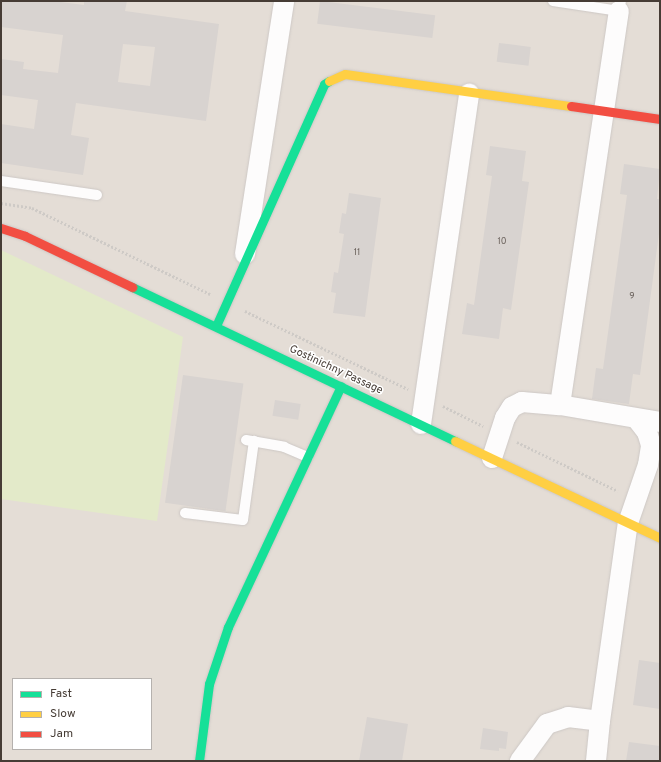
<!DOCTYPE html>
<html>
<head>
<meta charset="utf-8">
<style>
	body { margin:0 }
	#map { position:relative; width:661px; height:762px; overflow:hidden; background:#f0ece9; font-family:Overpass,sans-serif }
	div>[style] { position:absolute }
	.residential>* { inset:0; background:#e4ddd6 }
	.green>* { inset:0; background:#e3eac9 }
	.building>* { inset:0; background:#d8d3d0; transform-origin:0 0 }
	.path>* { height:2.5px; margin-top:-1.25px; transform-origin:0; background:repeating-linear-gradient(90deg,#cecac6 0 2px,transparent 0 4px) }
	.roads { filter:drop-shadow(0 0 1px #cdc8c5) drop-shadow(0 0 1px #cdc8c5) }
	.lane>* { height:10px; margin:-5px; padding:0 5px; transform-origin:5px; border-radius:5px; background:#fdfcfc }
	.street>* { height:20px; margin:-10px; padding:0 10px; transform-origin:10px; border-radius:10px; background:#fdfcfc }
	.fast>* { height:9px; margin:-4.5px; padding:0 4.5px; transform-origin:4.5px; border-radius:4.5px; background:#16e098 }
	.slow>* { height:9px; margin:-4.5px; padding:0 4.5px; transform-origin:4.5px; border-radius:4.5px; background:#ffcf43 }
	.jam>* { height:9px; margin:-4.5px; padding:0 4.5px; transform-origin:4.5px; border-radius:4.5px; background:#f24e42 }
	span { translate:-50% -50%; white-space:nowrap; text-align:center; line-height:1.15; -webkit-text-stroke:3px #fff; paint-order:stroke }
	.number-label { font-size:9px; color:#6c635d }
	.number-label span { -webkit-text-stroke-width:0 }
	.street-label { font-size:11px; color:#463c35 }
	.frame { position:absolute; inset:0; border:2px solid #463c35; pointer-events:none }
	.legend { position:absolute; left:12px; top:678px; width:140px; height:72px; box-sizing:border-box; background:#fff; border:1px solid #b5b1ae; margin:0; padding:5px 7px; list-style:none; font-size:12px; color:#463c35 }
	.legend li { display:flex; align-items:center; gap:8px; height:20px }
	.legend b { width:20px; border:1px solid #b5b1ae }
</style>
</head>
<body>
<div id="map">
	<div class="residential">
		<div style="clip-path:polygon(evenodd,1px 1px,660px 1px,660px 761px,1px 761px,1px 1px,13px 679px,151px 679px,151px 749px,13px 749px,13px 679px)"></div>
	</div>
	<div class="green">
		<div style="clip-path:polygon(1px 250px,183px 337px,157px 521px,1px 499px)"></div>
	</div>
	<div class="building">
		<div style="clip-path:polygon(evenodd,1px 1px,53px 1px,84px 5px,84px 1px,127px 1px,125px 11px,219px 24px,206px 121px,76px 103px,71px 135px,89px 138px,83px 175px,1px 163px,1px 124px,34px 129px,38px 100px,1px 95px,1px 59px,24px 62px,23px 69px,58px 73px,63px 35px,1px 27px,1px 1px,123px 44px,155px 47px,150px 86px,118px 82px,123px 44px)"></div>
		<div style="left:320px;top:1px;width:116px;height:23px;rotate:7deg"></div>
		<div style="left:499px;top:43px;width:32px;height:19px;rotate:7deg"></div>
		<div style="clip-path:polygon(490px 146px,526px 151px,522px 181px,529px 182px,511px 310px,503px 308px,499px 339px,462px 334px,467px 303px,474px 305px,492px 176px,486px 175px)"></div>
		<div style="clip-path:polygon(624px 164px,660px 169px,657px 199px,660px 199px,660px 226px,640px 375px,633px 374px,629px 404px,592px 399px,596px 368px,603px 369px,627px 195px,620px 194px)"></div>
		<div style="clip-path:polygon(349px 193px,381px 198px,365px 317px,333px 313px,336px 293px,331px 292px,334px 272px,338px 273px,344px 234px,339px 233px,342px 213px,346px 214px)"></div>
		<div style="left:183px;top:375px;width:61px;height:129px;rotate:8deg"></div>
		<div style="left:275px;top:400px;width:26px;height:16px;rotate:9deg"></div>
		<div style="clip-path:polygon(639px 660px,660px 663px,660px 709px,633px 705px)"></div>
		<div style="clip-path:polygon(367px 717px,408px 724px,402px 761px,359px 761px)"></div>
		<div style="clip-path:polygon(483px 728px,508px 732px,506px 749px,499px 748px,499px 751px,480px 749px)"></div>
		<div style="clip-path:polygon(629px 742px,660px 746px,660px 761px,626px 761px)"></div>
	</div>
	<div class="path">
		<div style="left:1px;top:203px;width:31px;rotate:9deg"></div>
		<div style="left:32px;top:208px;width:198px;rotate:25.8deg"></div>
		<div style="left:245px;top:311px;width:181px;rotate:25.6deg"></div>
		<div style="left:443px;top:406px;width:45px;rotate:26.6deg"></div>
		<div style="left:517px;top:442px;width:112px;rotate:25.9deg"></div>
	</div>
	<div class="roads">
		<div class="lane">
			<div style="left:553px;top:1px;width:67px;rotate:8.6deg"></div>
			<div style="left:619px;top:11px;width:10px;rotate:-79deg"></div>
			<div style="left:1px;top:181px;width:97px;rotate:8.3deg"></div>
			<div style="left:246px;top:440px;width:39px;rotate:10deg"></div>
			<div style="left:284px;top:447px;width:26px;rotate:23deg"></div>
			<div style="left:185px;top:513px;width:58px;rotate:6.9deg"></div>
			<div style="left:243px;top:520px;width:80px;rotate:-82.1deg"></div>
		</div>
		<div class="street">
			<div style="left:245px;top:254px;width:256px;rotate:-81.2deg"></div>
			<div style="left:560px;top:405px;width:398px;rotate:-81.5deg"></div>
			<div style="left:421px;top:424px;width:334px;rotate:-81.7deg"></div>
			<div style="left:492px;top:458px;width:42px;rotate:-72deg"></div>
			<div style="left:505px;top:418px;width:13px;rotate:-58deg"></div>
			<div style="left:512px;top:407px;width:11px;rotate:-27deg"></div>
			<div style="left:522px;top:402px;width:38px;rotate:5deg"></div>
			<div style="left:560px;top:405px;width:101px;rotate:9.6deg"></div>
			<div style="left:520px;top:761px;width:46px;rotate:-53.9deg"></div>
			<div style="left:547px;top:724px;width:22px;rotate:-18deg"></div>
			<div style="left:568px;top:717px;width:32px;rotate:7deg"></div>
			<div style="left:596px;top:761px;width:40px;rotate:-84.3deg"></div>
			<div style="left:600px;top:721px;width:200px;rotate:-82deg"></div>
			<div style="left:628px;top:523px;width:61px;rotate:-71deg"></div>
			<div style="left:648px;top:465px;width:20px;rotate:-81deg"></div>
			<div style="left:651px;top:445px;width:14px;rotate:-107deg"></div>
			<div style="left:647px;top:432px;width:16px;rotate:-128deg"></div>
		</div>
		<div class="fast">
			<div style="left:132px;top:287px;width:358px;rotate:25.5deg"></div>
			<div style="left:216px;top:326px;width:265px;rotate:-65.9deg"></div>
			<div style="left:324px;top:84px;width:6px;rotate:-31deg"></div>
			<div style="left:199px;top:761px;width:78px;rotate:-82.6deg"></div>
			<div style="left:209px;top:684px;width:60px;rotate:-71.6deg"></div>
			<div style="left:228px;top:627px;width:266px;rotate:-64.9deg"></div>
		</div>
		<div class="slow">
			<div style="left:329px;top:81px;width:17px;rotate:-24deg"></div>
			<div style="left:345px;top:74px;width:228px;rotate:8.1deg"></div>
			<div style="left:455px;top:441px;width:227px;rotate:25.3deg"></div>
		</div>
		<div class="jam">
			<div style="left:571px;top:106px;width:90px;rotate:8.3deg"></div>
			<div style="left:1px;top:228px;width:25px;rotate:18deg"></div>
			<div style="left:25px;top:236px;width:119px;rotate:25.5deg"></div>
		</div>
	</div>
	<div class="number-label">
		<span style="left:502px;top:242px">10</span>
		<span style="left:357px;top:253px">11</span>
		<span style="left:632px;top:297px">9</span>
	</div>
	<div class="street-label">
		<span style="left:336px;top:370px;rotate:25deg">Gostinichny Passage</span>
	</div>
	<div class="frame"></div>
	<ul class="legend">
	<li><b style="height:5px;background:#16e098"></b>Fast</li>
	<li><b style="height:5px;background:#ffcf43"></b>Slow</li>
	<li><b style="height:5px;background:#f24e42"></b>Jam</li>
	</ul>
</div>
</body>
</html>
